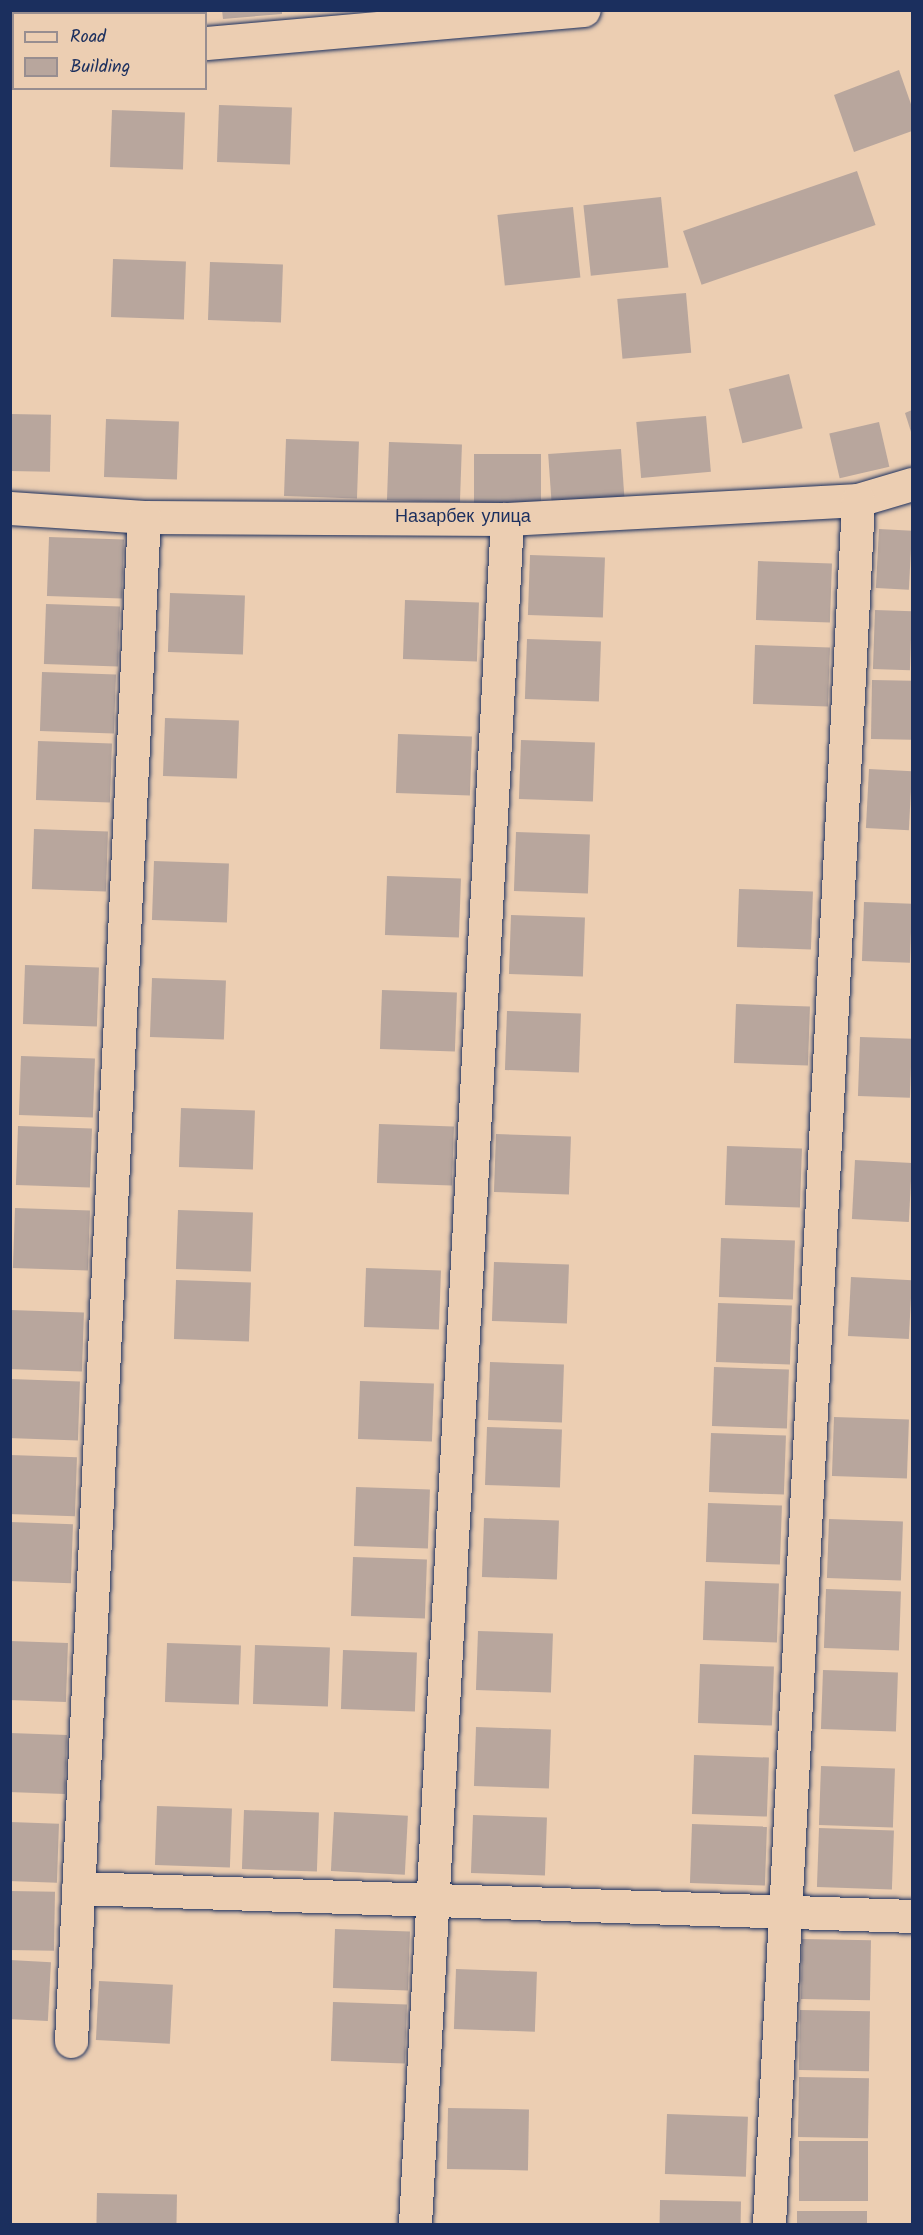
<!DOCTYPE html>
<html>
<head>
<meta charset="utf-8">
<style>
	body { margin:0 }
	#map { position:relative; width:923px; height:2235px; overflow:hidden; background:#ecceb2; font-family:Kalam,sans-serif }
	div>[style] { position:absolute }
	.building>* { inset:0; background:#b8a69d; transform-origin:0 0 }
	.roads { filter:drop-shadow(0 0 2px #1b2f5e) drop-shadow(0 0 2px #1b2f5e) }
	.minor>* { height:33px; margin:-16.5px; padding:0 16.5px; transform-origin:16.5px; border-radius:16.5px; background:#ecceb2 }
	span { translate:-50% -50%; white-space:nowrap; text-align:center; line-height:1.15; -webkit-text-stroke:4.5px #ecceb2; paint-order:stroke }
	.street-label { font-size:18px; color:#1b2f5e }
	.frame { position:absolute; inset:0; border:12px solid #1b2f5e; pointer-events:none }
	.legend { position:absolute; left:12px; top:12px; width:195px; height:78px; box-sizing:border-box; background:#ecceb2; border:2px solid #988e90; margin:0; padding:8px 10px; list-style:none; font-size:18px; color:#1b2f5e }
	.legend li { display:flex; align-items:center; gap:12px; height:30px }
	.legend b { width:30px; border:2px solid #988e90 }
</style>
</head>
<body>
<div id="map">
	<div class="building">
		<div style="left:35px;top:10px;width:60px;height:4px"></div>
		<div style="left:123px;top:10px;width:60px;height:4px"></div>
		<div style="clip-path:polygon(222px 10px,282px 10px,282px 14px,223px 19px)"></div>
		<div style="clip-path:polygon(899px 70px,912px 107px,912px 131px,854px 152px,834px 95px)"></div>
		<div style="left:219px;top:105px;width:73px;height:57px;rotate:2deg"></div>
		<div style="left:112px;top:110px;width:73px;height:57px;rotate:2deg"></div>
		<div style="left:857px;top:171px;width:57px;height:184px;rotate:71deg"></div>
		<div style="left:661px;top:197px;width:71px;height:78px;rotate:84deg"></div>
		<div style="left:573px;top:207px;width:71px;height:76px;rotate:84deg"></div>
		<div style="left:113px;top:259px;width:73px;height:58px;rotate:2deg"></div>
		<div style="left:210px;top:262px;width:73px;height:58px;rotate:2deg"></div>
		<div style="left:686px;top:293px;width:60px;height:69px;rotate:85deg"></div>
		<div style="left:789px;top:374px;width:56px;height:62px;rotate:76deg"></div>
		<div style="clip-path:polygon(912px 410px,912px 435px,905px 413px)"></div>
		<div style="left:10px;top:414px;width:41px;height:57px;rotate:1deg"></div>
		<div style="left:706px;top:416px;width:56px;height:70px;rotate:85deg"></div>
		<div style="left:106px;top:419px;width:73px;height:58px;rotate:2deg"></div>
		<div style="left:879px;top:422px;width:46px;height:51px;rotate:77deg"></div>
		<div style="left:286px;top:439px;width:73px;height:57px;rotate:2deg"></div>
		<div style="left:389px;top:442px;width:73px;height:58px;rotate:2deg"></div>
		<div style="left:621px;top:449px;width:54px;height:73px;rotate:86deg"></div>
		<div style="left:474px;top:454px;width:67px;height:54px"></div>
		<div style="left:879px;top:529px;width:33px;height:59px;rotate:3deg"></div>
		<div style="left:49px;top:537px;width:75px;height:59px;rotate:2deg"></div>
		<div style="left:530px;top:555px;width:75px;height:60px;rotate:2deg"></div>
		<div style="left:758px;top:561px;width:74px;height:59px;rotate:2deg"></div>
		<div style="left:170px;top:593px;width:75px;height:59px;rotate:2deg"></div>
		<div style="left:405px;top:600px;width:74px;height:59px;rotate:2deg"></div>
		<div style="left:46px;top:604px;width:74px;height:60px;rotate:2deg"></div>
		<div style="left:875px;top:610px;width:37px;height:59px;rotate:2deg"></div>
		<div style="left:527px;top:639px;width:74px;height:60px;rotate:2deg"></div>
		<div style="left:755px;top:645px;width:75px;height:59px;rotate:2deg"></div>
		<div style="left:42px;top:672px;width:74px;height:59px;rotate:2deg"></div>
		<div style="left:872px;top:680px;width:40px;height:59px;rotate:1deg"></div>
		<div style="left:165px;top:718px;width:74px;height:58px;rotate:2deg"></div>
		<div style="left:398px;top:734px;width:74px;height:59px;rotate:2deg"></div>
		<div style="left:521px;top:740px;width:74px;height:59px;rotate:2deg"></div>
		<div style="left:38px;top:741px;width:74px;height:59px;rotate:2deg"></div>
		<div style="left:869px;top:769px;width:43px;height:59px;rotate:3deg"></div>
		<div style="left:34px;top:829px;width:74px;height:60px;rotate:2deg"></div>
		<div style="left:516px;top:832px;width:74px;height:59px;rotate:2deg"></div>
		<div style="left:154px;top:861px;width:75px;height:59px;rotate:2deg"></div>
		<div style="left:387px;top:876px;width:74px;height:59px;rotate:2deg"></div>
		<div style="left:739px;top:889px;width:74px;height:58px;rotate:2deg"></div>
		<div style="left:864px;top:902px;width:48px;height:59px;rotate:2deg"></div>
		<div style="left:511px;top:915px;width:74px;height:59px;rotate:2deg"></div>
		<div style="left:25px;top:965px;width:74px;height:59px;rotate:2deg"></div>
		<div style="left:152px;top:978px;width:74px;height:59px;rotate:2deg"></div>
		<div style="left:382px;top:990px;width:75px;height:59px;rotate:2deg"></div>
		<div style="left:736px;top:1004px;width:74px;height:59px;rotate:2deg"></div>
		<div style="left:507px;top:1011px;width:74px;height:59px;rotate:2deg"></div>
		<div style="left:860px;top:1037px;width:52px;height:59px;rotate:2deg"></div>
		<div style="left:21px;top:1056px;width:74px;height:59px;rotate:2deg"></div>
		<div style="left:181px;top:1108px;width:74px;height:59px;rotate:2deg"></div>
		<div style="left:379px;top:1124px;width:75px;height:59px;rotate:2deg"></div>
		<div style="left:18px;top:1126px;width:74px;height:59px;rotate:2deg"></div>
		<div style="left:496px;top:1134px;width:75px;height:58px;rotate:2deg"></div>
		<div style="left:727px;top:1146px;width:75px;height:59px;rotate:2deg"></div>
		<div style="left:855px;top:1160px;width:57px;height:59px;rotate:3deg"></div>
		<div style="left:15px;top:1208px;width:75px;height:60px;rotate:2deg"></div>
		<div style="left:178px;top:1210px;width:75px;height:59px;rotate:2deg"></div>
		<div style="left:721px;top:1238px;width:74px;height:59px;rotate:2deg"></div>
		<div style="left:494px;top:1262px;width:75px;height:59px;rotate:2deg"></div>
		<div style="left:366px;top:1268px;width:75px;height:59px;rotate:2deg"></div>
		<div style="left:851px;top:1277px;width:61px;height:59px;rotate:3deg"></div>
		<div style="left:176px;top:1280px;width:75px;height:59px;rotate:2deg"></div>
		<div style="left:718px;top:1303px;width:74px;height:59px;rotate:2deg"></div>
		<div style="left:10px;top:1310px;width:74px;height:59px;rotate:2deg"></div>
		<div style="left:490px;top:1362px;width:74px;height:58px;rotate:2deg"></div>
		<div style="left:714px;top:1367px;width:75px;height:59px;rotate:2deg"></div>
		<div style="left:10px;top:1379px;width:70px;height:59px;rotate:2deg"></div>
		<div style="left:360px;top:1381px;width:74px;height:58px;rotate:2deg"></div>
		<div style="left:834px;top:1417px;width:75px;height:59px;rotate:2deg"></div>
		<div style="left:487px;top:1427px;width:75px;height:58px;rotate:2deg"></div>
		<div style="left:711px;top:1433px;width:75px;height:59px;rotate:2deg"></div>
		<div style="left:10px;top:1455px;width:67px;height:59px;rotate:2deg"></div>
		<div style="left:356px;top:1487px;width:74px;height:59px;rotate:2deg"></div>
		<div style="left:708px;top:1503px;width:74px;height:59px;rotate:2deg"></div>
		<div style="left:484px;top:1518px;width:75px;height:59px;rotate:2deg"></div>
		<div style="left:829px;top:1519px;width:74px;height:59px;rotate:2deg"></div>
		<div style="left:10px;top:1522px;width:63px;height:59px;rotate:2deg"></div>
		<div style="left:353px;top:1557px;width:74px;height:59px;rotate:2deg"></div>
		<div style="left:705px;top:1581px;width:74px;height:59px;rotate:2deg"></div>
		<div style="left:826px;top:1589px;width:75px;height:59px;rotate:2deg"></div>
		<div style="left:478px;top:1631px;width:75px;height:59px;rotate:2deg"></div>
		<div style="left:10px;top:1641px;width:58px;height:59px;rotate:2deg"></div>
		<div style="left:167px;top:1643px;width:74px;height:59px;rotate:2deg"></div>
		<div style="left:255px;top:1645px;width:75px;height:59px;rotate:2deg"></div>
		<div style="left:343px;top:1650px;width:74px;height:59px;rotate:2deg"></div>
		<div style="left:700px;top:1664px;width:74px;height:59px;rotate:2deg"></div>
		<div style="left:823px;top:1670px;width:75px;height:59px;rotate:2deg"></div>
		<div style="left:476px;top:1727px;width:75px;height:59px;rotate:2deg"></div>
		<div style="left:10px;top:1733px;width:57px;height:59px;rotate:2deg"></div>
		<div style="left:694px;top:1755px;width:75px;height:59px;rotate:2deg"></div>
		<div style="left:821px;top:1766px;width:74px;height:59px;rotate:2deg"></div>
		<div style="left:157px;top:1806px;width:75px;height:59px;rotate:2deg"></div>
		<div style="left:244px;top:1810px;width:75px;height:59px;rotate:2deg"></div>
		<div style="left:334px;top:1812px;width:74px;height:59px;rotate:3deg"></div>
		<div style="left:473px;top:1815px;width:74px;height:58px;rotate:2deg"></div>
		<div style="left:10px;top:1822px;width:49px;height:59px;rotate:2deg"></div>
		<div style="left:692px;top:1824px;width:75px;height:59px;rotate:2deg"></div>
		<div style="left:819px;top:1828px;width:75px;height:59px;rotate:2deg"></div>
		<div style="left:10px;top:1891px;width:45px;height:59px;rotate:1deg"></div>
		<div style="left:335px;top:1929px;width:75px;height:59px;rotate:2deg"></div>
		<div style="left:802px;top:1939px;width:69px;height:60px;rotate:1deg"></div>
		<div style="left:10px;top:1960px;width:41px;height:59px;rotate:3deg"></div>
		<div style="left:456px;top:1969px;width:81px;height:60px;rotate:2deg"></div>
		<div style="left:99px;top:1981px;width:74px;height:59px;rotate:3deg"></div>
		<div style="left:333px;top:2002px;width:74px;height:59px;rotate:2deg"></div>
		<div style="left:800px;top:2010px;width:70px;height:60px;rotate:1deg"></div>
		<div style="left:799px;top:2077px;width:70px;height:60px;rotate:1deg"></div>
		<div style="left:448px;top:2108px;width:81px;height:61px;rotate:1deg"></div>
		<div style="left:667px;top:2114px;width:81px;height:60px;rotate:2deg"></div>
		<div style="left:799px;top:2141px;width:69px;height:60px"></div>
		<div style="left:97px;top:2193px;width:80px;height:31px;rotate:1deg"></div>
		<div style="left:660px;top:2200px;width:81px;height:24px;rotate:1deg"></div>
		<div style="left:797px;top:2211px;width:70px;height:13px"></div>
	</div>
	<div class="roads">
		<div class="minor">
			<div style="left:206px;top:43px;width:379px;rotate:-5deg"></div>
			<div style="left:10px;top:60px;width:4px"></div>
			<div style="left:10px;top:508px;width:134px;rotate:3.8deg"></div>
			<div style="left:144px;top:517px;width:363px;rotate:0.3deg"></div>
			<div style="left:507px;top:519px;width:352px;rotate:-3.1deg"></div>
			<div style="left:858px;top:500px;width:56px;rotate:-16.5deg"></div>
			<div style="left:78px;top:1888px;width:834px;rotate:1.92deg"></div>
			<div style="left:71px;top:2041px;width:1526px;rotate:-87.26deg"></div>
			<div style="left:415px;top:2224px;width:1707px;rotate:-86.91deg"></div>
			<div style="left:769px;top:2224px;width:1726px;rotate:-87.04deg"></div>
		</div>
	</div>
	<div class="street-label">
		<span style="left:463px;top:518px">Назарбек улица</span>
	</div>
	<div class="frame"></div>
	<ul class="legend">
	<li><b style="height:8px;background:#ecceb2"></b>Road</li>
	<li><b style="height:16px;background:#b8a69d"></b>Building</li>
	</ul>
</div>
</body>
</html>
